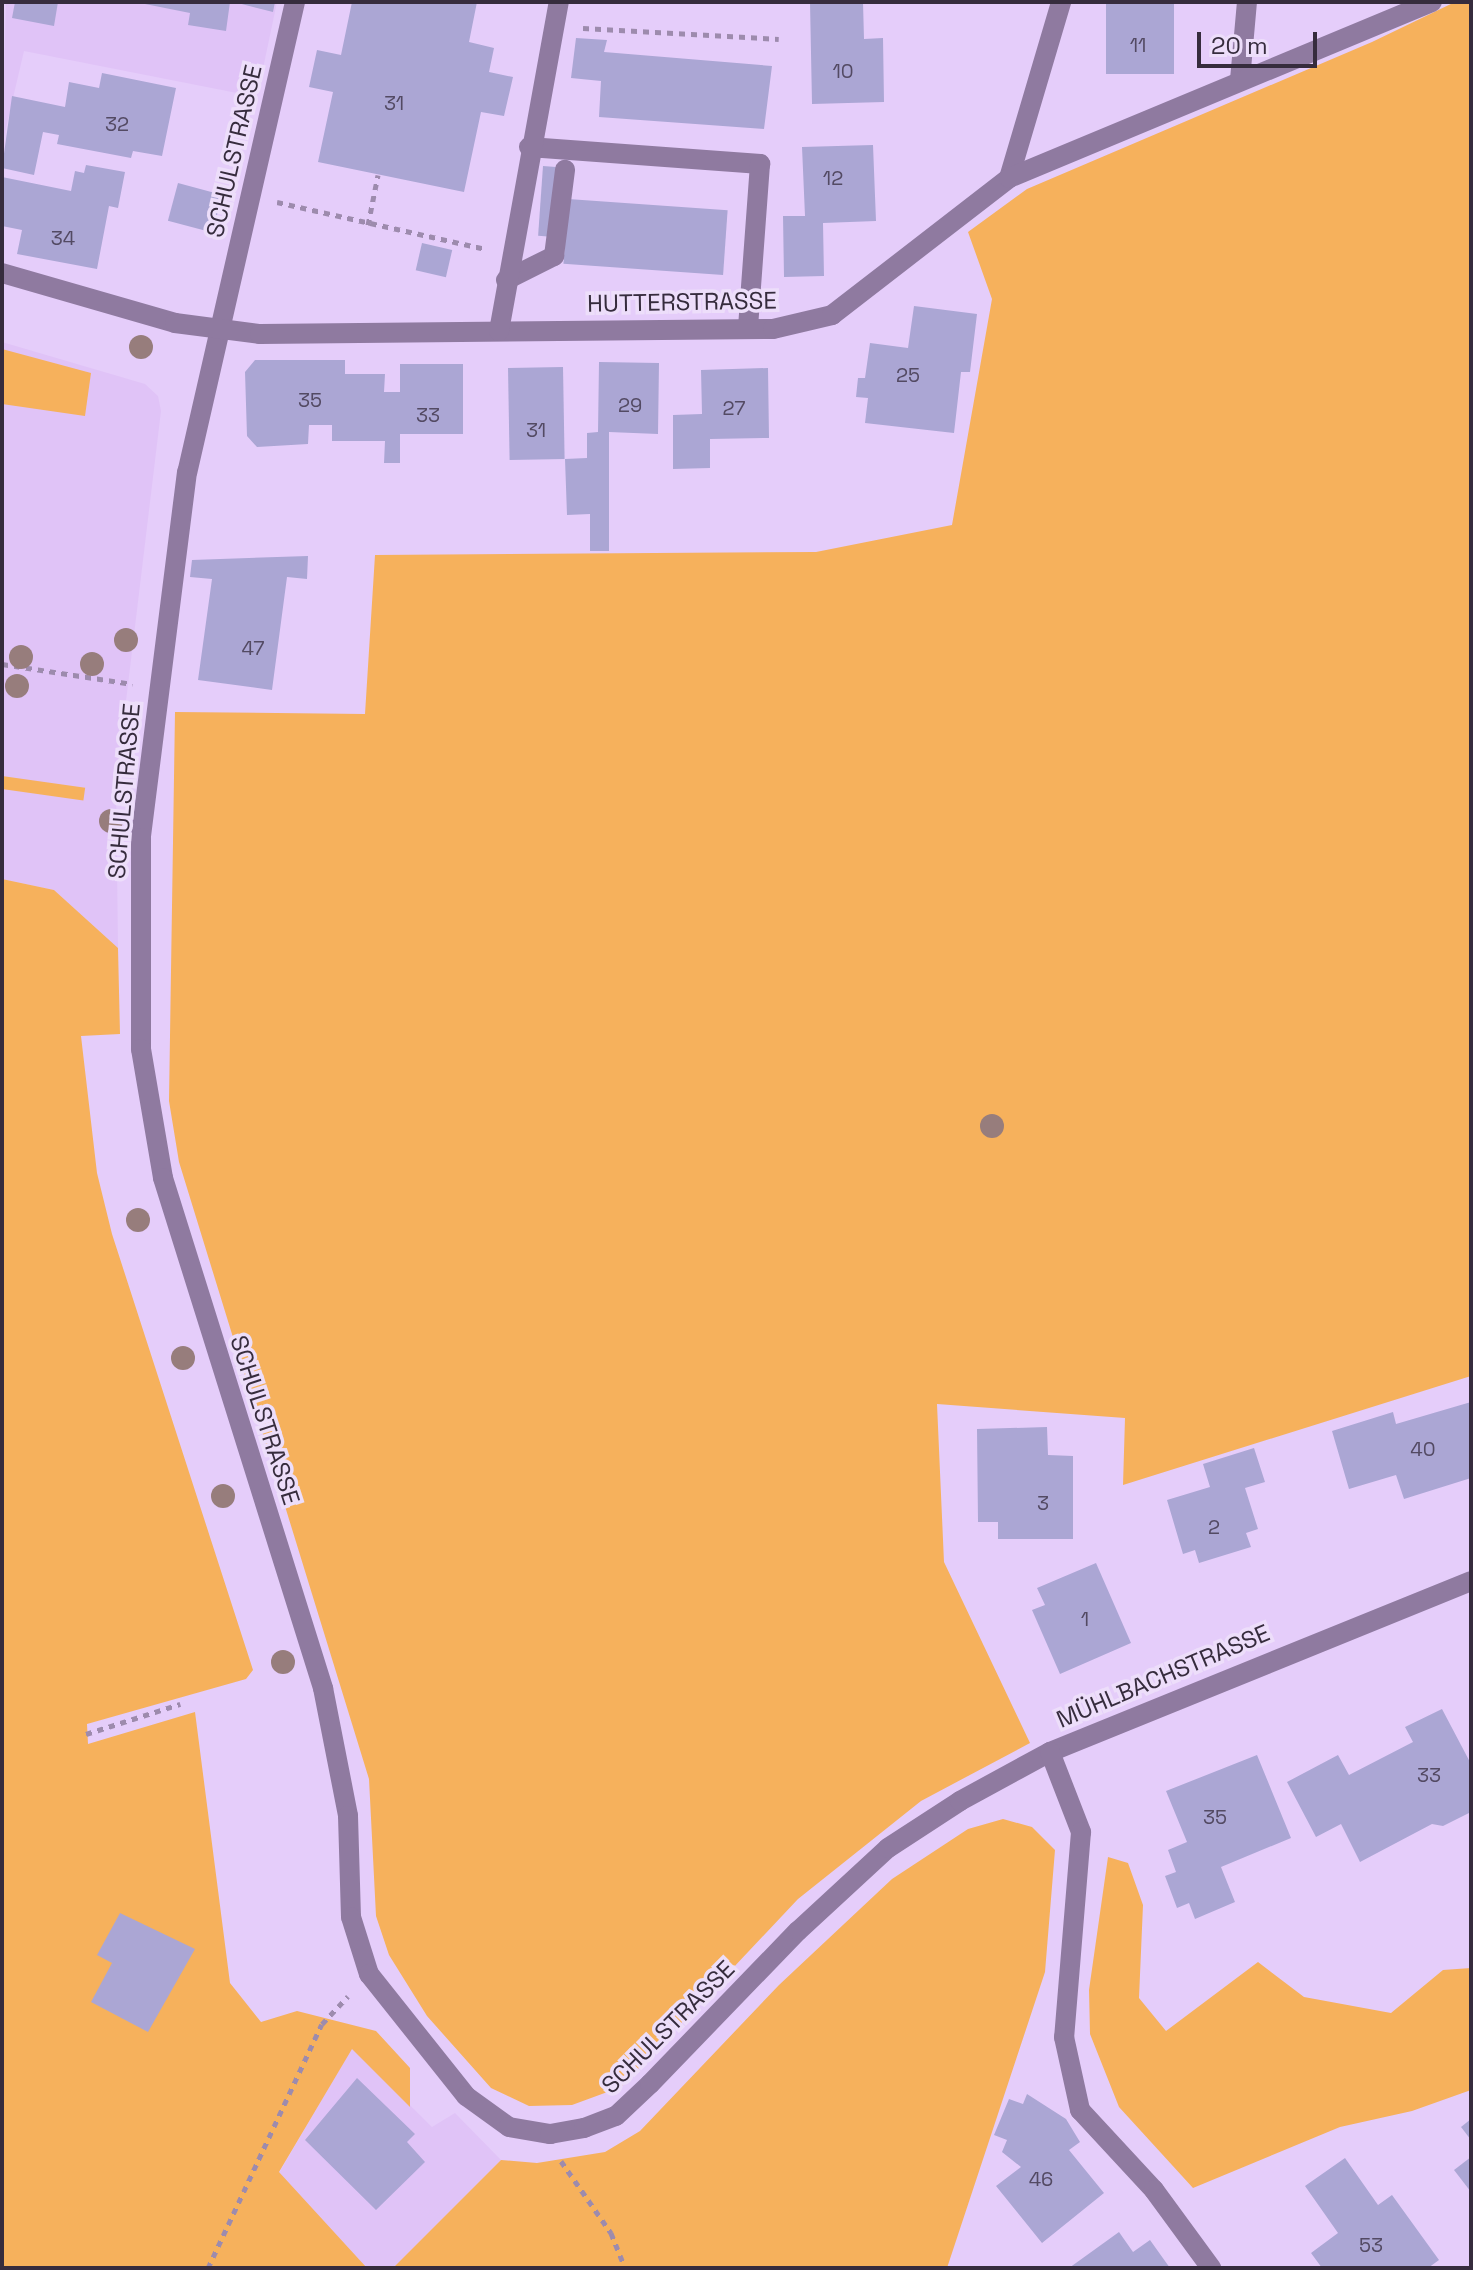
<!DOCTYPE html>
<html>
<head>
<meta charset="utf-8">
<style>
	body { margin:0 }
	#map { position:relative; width:1473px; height:2270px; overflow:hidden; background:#e5cdfa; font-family:"Space Grotesk",sans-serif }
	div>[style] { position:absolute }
	.built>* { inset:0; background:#e0c3f7 }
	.green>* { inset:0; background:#f6b15c; transform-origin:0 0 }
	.building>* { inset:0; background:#aba6d4; transform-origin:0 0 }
	.path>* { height:5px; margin-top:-2.5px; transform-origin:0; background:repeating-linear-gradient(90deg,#9d8bad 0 6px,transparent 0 12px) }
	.minor>* { height:20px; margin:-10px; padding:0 10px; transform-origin:10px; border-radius:10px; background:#8f7aa0 }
	.trees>* { width:24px; height:24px; margin:-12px; border-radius:50%; background:#977d7c }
	span { translate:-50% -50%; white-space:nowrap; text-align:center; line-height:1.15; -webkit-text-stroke:7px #eddefa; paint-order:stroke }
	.number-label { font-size:20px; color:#534a63 }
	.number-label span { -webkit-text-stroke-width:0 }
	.street-label { font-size:24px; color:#362c3d }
	.frame { position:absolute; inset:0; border:4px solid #362c3d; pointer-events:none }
	.scale { position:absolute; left:1197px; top:32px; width:120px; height:36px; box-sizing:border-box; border:4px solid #362c3d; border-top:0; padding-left:10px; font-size:24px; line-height:28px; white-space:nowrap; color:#362c3d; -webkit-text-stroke:6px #eddefa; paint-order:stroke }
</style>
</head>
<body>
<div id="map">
	<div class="built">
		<div style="clip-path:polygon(6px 2px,277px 2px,257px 97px,24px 51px,2px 145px)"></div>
		<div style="clip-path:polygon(2px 342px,145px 384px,158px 396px,161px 411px,116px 784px,118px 948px,54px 890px,2px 879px)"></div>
		<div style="clip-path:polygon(352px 2048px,432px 2127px,455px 2113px,501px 2160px,393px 2268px,367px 2268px,279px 2173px)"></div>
	</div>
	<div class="green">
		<div style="clip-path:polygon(1455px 2px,1471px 2px,1471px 1376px,1123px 1485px,1125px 1418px,937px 1404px,944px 1562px,1030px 1743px,921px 1801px,798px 1899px,621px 2087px,572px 2105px,529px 2106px,491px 2088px,427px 2016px,389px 1955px,376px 1916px,369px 1779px,179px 1162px,169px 1101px,175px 712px,365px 714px,375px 555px,816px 552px,952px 525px,992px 299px,968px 232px,1027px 189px,1372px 42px)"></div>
		<div style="clip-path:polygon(2px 349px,91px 373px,85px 416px,2px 404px)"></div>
		<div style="left:2px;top:776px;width:84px;height:13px;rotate:8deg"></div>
		<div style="clip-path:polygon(2px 879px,54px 890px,118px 948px,120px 1034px,81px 1036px,97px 1173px,112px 1234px,253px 1670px,246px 1679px,87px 1724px,88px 1744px,195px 1712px,230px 1983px,261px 2022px,297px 2011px,376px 2031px,410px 2068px,410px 2107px,352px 2049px,279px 2172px,367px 2268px,2px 2268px)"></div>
		<div style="clip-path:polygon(1003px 1819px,1032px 1827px,1055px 1850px,1045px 1972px,947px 2268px,393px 2268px,501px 2160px,537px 2163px,605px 2152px,640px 2131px,779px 1985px,892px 1879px,968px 1829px)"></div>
		<div style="clip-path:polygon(1108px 1857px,1128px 1863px,1143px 1905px,1139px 1998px,1166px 2031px,1258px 1962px,1304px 1997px,1391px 2013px,1443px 1970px,1471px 1968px,1471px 2090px,1412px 2111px,1340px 2127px,1193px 2188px,1119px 2107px,1090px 2034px,1089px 1990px)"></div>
	</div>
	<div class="building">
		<div style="clip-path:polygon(15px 2px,58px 2px,54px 26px,12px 18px)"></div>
		<div style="clip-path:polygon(135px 2px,230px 2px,226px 31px,188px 25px,190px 13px)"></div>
		<div style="clip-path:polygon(234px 2px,275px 2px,273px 12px)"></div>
		<div style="clip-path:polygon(352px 2px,477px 2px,469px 42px,494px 48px,489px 72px,513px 77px,504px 116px,481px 112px,464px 192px,318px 162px,333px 92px,309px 87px,317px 50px,341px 55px)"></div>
		<div style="clip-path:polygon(810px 2px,863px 2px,864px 39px,883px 38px,884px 102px,812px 104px)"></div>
		<div style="left:1174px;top:2px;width:72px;height:68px;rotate:90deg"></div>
		<div style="clip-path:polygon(576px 38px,607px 40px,604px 52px,772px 66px,764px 129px,599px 117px,601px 81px,571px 78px)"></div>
		<div style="clip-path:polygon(102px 73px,176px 88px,162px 156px,133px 151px,131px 158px,57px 144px,59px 135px,43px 132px,34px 175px,2px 168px,12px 96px,65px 107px,69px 82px,99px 88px)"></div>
		<div style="clip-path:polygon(873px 145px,876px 221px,823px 223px,824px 276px,784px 277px,783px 216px,805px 216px,802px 147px)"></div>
		<div style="clip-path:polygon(86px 165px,125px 172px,118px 208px,109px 206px,97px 269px,17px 254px,22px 230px,2px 226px,2px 177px,71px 191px,75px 171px,84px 173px)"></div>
		<div style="left:543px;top:166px;width:13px;height:70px;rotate:4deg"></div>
		<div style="left:178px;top:183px;width:46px;height:39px;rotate:15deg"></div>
		<div style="left:568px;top:199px;width:160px;height:65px;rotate:4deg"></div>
		<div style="left:422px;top:243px;width:31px;height:28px;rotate:13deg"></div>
		<div style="clip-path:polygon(914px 306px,977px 314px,970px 372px,961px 372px,954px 433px,865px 423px,868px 398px,856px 397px,858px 378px,865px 378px,870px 343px,908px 348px)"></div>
		<div style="clip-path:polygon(255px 360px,345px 360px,345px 374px,385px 374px,384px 392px,400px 392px,400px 364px,463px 364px,463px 434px,400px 434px,400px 463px,384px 463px,385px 441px,332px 441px,332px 425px,309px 425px,308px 444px,257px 447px,247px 436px,245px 372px)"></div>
		<div style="clip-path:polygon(599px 362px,659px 363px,658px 434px,609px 432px,609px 551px,590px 551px,590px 514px,567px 515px,565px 459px,587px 458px,587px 433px,598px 432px)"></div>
		<div style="left:563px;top:367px;width:92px;height:55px;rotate:89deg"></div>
		<div style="clip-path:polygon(768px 368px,769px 438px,710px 439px,710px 468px,673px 469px,673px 415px,702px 414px,701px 370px)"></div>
		<div style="clip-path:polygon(308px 556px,307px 579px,287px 577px,272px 690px,198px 680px,212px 579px,190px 577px,192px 560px)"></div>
		<div style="clip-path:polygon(1471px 1402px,1471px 1478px,1404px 1499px,1396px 1475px,1349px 1489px,1332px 1431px,1393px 1412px,1396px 1424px)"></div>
		<div style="clip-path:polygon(1047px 1427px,1048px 1455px,1073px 1456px,1073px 1539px,998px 1539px,998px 1522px,978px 1522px,977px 1429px)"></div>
		<div style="clip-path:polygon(1254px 1448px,1265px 1482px,1245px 1488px,1258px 1529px,1246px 1533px,1251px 1547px,1199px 1563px,1195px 1550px,1183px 1554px,1167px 1500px,1210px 1487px,1203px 1464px)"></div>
		<div style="clip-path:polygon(1096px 1563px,1131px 1643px,1060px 1674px,1032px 1610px,1045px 1605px,1037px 1588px)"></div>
		<div style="clip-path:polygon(1442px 1709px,1471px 1764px,1471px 1812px,1443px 1826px,1432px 1824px,1360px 1862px,1341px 1824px,1316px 1837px,1287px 1782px,1338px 1755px,1349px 1775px,1413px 1742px,1405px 1727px)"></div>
		<div style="clip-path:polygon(1257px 1755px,1291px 1838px,1221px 1867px,1235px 1902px,1195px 1919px,1189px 1903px,1177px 1908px,1165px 1876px,1176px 1872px,1168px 1850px,1187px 1842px,1166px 1791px)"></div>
		<div style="clip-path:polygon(120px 1913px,195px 1949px,148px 2032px,91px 2002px,112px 1963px,97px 1955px)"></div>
		<div style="clip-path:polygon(357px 2078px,415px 2134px,407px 2142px,425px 2162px,376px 2210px,305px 2140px)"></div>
		<div style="clip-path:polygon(1027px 2094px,1066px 2119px,1080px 2142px,1069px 2150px,1104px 2193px,1042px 2243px,996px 2186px,1021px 2167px,1002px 2152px,1007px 2140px,994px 2135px,1009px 2099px,1023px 2104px)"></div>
		<div style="clip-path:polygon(1471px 2119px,1471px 2140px,1461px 2127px)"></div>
		<div style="clip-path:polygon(1471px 2157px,1471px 2192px,1454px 2170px)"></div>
		<div style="clip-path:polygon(1345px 2158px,1378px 2205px,1392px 2195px,1439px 2260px,1428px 2268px,1322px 2268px,1311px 2253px,1338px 2233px,1305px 2186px)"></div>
		<div style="clip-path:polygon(1119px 2232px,1133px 2252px,1150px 2240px,1170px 2268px,1069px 2268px)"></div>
	</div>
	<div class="path">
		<div style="left:583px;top:28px;width:196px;rotate:3.2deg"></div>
		<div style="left:277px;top:202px;width:214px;rotate:12.7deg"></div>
		<div style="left:368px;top:225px;width:51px;rotate:-78.7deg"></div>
		<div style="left:2px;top:664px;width:132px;rotate:8.7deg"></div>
		<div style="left:86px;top:1734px;width:99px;rotate:-17.7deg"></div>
		<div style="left:561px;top:2161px;width:88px;rotate:55.2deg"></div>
		<div style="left:611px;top:2233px;width:38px;rotate:68deg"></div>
		<div style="left:208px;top:2268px;width:269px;rotate:-65deg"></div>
		<div style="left:322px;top:2024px;width:38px;rotate:-47deg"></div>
	</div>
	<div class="minor">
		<div style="left:295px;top:2px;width:482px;rotate:102.9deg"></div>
		<div style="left:187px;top:472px;width:369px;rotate:97.2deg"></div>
		<div style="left:141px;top:838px;width:211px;rotate:90deg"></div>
		<div style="left:141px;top:1049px;width:131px;rotate:80.3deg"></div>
		<div style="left:163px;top:1178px;width:535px;rotate:72.58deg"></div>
		<div style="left:323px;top:1688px;width:130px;rotate:78.9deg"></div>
		<div style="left:348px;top:1816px;width:101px;rotate:88.3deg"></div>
		<div style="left:351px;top:1917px;width:60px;rotate:72.5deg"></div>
		<div style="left:369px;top:1974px;width:156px;rotate:51.5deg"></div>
		<div style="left:466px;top:2096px;width:53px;rotate:35.8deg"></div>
		<div style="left:509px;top:2127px;width:42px;rotate:9.7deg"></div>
		<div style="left:550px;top:2134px;width:35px;rotate:-10deg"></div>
		<div style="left:584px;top:2128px;width:34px;rotate:-21deg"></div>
		<div style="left:616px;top:2116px;width:47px;rotate:-43.3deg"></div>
		<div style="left:650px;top:2084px;width:213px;rotate:-46deg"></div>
		<div style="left:798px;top:1931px;width:122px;rotate:-42.7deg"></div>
		<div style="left:888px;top:1848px;width:86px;rotate:-33.1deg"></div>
		<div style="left:960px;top:1801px;width:102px;rotate:-28.6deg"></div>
		<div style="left:1050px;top:1752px;width:454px;rotate:-22.1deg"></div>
		<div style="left:1240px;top:80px;width:78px;rotate:-84.9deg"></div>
		<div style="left:529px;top:147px;width:232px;rotate:4.2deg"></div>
		<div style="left:760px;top:164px;width:165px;rotate:94.2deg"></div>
		<div style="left:1009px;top:178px;width:184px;rotate:-73.5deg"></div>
		<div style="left:2px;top:273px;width:180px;rotate:16.1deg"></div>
		<div style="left:175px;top:323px;width:86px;rotate:7.4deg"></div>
		<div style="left:260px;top:334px;width:513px;rotate:-0.56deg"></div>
		<div style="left:773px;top:329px;width:61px;rotate:-13.3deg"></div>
		<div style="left:832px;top:315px;width:224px;rotate:-37.7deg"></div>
		<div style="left:1009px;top:178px;width:458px;rotate:-22.6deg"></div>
		<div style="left:506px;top:280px;width:54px;rotate:-26.6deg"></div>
		<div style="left:554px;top:256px;width:87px;rotate:-82.7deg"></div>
		<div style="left:499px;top:331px;width:334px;rotate:-79.7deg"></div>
		<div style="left:1050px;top:1752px;width:86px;rotate:68.8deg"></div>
		<div style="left:1081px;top:1832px;width:206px;rotate:94.7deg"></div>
		<div style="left:1064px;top:2037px;width:75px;rotate:77.6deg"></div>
		<div style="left:1080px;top:2110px;width:109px;rotate:47.2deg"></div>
		<div style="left:1154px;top:2190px;width:97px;rotate:53.8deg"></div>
	</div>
	<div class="trees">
		<div style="left:141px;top:347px"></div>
		<div style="left:126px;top:640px"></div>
		<div style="left:21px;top:657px"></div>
		<div style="left:92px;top:664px"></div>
		<div style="left:17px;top:686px"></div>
		<div style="left:111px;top:821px"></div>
		<div style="left:992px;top:1126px"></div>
		<div style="left:138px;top:1220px"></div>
		<div style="left:183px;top:1358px"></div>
		<div style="left:223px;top:1496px"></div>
		<div style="left:283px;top:1662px"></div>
	</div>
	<div class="number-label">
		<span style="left:1138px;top:45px">11</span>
		<span style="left:843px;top:71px">10</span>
		<span style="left:394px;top:103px">31</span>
		<span style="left:117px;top:124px">32</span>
		<span style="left:833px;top:178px">12</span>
		<span style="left:63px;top:238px">34</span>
		<span style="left:908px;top:375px">25</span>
		<span style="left:310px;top:400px">35</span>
		<span style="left:630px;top:405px">29</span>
		<span style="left:734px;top:408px">27</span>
		<span style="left:428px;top:415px">33</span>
		<span style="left:536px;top:430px">31</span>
		<span style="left:253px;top:648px">47</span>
		<span style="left:1423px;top:1449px">40</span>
		<span style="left:1043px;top:1503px">3</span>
		<span style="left:1214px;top:1527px">2</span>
		<span style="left:1085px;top:1619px">1</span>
		<span style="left:1429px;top:1775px">33</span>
		<span style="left:1215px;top:1817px">35</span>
		<span style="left:1041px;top:2179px">46</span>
		<span style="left:1371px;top:2245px">53</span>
	</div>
	<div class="street-label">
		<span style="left:234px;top:151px;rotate:-77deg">SCHULSTRASSE</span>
		<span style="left:682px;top:302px;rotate:-1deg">HUTTERSTRASSE</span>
		<span style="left:124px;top:791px;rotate:-85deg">SCHULSTRASSE</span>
		<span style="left:265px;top:1420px;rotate:72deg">SCHULSTRASSE</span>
		<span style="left:1163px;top:1676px;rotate:-23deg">MÜHLBACHSTRASSE</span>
		<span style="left:668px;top:2027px;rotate:-45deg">SCHULSTRASSE</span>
	</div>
	<div class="frame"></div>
	<div class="scale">20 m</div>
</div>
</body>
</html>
